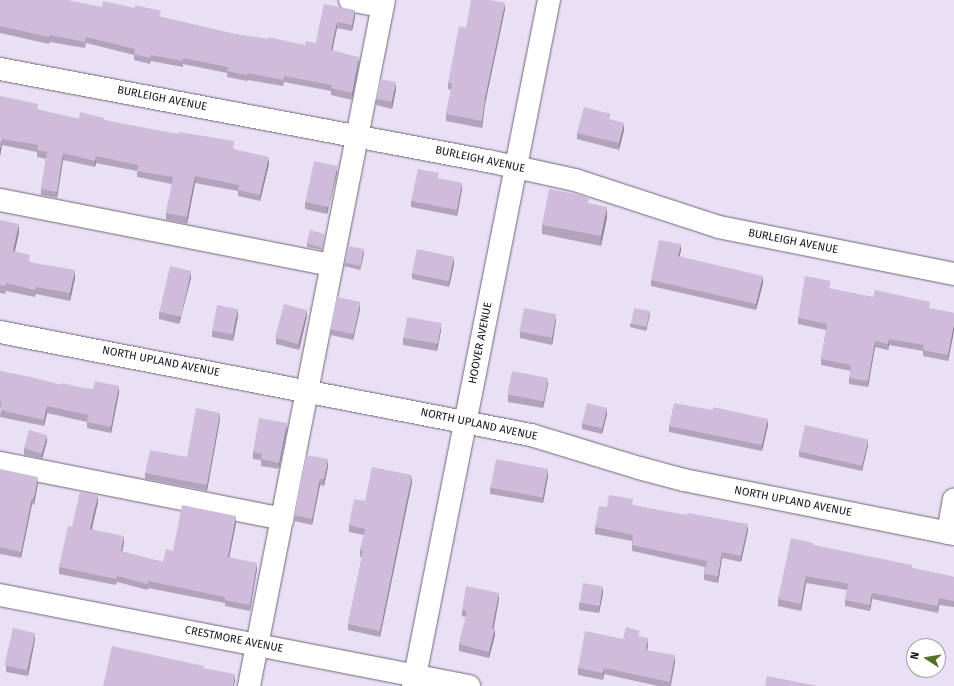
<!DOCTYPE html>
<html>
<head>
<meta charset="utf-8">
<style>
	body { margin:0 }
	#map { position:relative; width:954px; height:686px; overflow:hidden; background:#eae0f5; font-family:"Fira Sans",sans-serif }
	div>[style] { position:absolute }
	.roads { filter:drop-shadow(0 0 1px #6f6678) drop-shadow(0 0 1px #6f6678) }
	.minor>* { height:22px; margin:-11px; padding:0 11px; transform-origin:11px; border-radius:11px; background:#fff }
	.wall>* { inset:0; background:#b2a2bc }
	.shaded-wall>* { inset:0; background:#918499 }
	.building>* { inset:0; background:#cfbcdb; transform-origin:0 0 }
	span { translate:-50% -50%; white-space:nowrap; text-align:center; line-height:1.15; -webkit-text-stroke:3.5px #fff; paint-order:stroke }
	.street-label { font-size:11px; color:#16131a }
	.north { position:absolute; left:906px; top:638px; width:40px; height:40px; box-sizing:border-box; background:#fff; border:1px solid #a2a1a3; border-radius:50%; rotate:282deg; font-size:11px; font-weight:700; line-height:16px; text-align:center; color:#16131a }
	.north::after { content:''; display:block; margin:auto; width:14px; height:18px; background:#547227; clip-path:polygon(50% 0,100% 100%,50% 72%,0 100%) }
</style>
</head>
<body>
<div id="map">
	<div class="roads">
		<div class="minor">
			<div style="left:350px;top:0;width:33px;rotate:11deg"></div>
			<div style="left:0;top:69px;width:497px;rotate:10.7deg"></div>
			<div style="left:488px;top:161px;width:89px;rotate:12.3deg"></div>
			<div style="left:575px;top:180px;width:151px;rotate:18.1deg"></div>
			<div style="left:719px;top:227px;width:240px;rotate:11.3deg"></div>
			<div style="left:0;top:200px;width:338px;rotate:11.1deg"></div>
			<div style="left:0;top:332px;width:541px;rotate:10.98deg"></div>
			<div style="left:531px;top:435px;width:113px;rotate:17deg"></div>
			<div style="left:639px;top:468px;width:47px;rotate:14.9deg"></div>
			<div style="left:684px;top:480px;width:275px;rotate:11.3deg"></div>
			<div style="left:0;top:463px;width:288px;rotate:11.2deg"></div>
			<div style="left:948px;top:533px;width:34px;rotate:-80deg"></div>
			<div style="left:0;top:595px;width:478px;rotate:11deg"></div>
			<div style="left:249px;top:686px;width:699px;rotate:-78.87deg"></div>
			<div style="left:413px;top:686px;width:699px;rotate:-78.79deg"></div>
		</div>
	</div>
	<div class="wall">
		<div style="clip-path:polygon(0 0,102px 7px,161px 17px,234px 34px,305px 45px,316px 43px,324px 4px,355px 17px,352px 31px,337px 28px,332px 50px,359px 63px,352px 100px,331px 95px,331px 91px,284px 82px,283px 86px,248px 80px,247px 81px,227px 77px,227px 73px,183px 64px,183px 67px,151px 61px,150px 64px,134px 60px,134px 55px,86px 43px,85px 48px,50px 42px,49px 44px,0 33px)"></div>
		<div style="clip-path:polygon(505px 9px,485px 104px,482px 128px,446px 121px,446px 114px,451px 90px,448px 89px,448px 83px,466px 28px)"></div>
		<div style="clip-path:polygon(396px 89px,392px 109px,376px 105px,376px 99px)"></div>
		<div style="clip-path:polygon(0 96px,38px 110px,79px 119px,104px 120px,234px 149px,269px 164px,260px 201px,238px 196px,238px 191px,195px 183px,187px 224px,166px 220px,166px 213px,172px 184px,137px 177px,137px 171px,96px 163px,95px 167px,63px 160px,57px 198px,41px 195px,41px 189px,46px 159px,37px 157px,37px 152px,2px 145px,0 156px)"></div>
		<div style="clip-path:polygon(624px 130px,619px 150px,577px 139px,577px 133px)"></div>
		<div style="clip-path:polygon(337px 173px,327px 214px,305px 209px,305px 202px)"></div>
		<div style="clip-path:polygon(462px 189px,457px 216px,411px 207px,411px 201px)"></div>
		<div style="clip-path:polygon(607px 217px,601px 246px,542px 234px,542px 225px)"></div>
		<div style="clip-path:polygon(0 220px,19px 232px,15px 251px,30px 262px,75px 278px,70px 301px,36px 294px,35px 297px,6px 291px,5px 294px,0 293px)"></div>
		<div style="clip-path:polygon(325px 237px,322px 250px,307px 247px,307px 244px)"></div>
		<div style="clip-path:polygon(681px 251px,679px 256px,763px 283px,756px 310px,651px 286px,651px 280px)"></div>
		<div style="clip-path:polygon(364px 253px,360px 270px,344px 266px,344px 263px)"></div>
		<div style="clip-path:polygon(454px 264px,449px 287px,412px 279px,412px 273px)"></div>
		<div style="clip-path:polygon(191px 278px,179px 324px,159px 319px,159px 312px)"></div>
		<div style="clip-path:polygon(830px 289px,954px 313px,954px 331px,948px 361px,923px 356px,923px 351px,889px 345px,888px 350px,875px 347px,868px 387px,849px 384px,849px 378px,851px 371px,821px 365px,821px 359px,826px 330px,798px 324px,798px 318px)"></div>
		<div style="clip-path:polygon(360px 309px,353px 340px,331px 335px,331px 329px)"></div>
		<div style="clip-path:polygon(650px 314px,646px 331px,630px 327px,630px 324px)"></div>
		<div style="clip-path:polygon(238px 316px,233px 341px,212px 337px,212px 331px)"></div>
		<div style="clip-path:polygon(307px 316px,299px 350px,276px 344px,276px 338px)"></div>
		<div style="clip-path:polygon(556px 320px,552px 345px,520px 338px,520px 332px)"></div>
		<div style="clip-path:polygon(441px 330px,437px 351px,403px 345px,403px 338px)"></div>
		<div style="clip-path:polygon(0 371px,61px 385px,119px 393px,111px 433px,87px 428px,87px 422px,47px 413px,44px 426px,0 417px,1px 408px,0 408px)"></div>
		<div style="clip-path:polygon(548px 384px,543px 408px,508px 402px,508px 395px)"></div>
		<div style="clip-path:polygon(713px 410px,768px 425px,762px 451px,669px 432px,669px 426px)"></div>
		<div style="clip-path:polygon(607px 414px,602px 434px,582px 429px,582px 423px)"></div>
		<div style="clip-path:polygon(220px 419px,207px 491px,145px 479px,145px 473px,187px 457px)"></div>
		<div style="clip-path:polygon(287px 429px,279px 469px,261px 466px,261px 460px,253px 459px,253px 452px)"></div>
		<div style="clip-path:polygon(47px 441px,42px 459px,24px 455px,24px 448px)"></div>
		<div style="clip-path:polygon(868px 445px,862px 471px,799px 457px,799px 451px)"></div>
		<div style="clip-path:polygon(328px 466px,324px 486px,320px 485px,312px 525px,294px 521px,294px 515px)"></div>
		<div style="clip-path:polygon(0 469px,38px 483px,34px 505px,32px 504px,21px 558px,0 554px)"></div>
		<div style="clip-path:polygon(548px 476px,543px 503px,490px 494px,490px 487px)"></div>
		<div style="clip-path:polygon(412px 482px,380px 637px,348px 630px,348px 624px,362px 557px,360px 557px,360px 550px,364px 535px,349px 532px,349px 525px,365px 501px)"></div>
		<div style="clip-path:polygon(98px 502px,92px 529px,124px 542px,122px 552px,163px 562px,173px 551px,236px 523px,229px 557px,257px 569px,250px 611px,225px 606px,225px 603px,148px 588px,148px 590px,117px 582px,116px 585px,59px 574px,59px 567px,72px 527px)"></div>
		<div style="clip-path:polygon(633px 505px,748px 530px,741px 562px,722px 558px,718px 583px,704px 580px,704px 574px,705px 567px,632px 551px,632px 541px,595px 534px,595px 527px,607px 507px)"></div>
		<div style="clip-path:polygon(813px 545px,912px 568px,954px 577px,954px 607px,939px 605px,938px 613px,872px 599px,870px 611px,845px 606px,845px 600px,847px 590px,806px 583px,801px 611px,778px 606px,778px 599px)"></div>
		<div style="clip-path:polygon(603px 593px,599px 613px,579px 610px,579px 603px)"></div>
		<div style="clip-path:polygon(499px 599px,494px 628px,495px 635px,489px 658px,459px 651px,459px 644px,466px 617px,462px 616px,462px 610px)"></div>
		<div style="clip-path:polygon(640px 637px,648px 645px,647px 650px,675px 662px,671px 686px,658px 686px,604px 674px,603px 680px,578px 675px,578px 668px,623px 639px)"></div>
		<div style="clip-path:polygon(35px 639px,28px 676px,6px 672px,6px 665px)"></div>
	</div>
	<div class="shaded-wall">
		<div style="clip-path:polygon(505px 3px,505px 9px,485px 104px,482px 128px,482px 121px,485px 98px)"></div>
		<div style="clip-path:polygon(355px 10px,355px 17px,352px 31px,352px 25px)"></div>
		<div style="clip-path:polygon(337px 22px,337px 28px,331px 57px,331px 50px)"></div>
		<div style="clip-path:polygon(359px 57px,359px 63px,352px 100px,352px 93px)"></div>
		<div style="clip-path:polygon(396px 82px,396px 89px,392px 109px,392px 102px)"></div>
		<div style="clip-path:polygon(624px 123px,624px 130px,619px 150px,619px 143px)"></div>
		<div style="clip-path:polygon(2px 139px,2px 145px,0 156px,0 149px)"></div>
		<div style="clip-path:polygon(63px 153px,63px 160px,57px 198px,57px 192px)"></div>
		<div style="clip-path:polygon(96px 156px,96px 163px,95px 167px,95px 161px)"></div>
		<div style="clip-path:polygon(269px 157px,269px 164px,260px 201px,260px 195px)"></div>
		<div style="clip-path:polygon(337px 166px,337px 173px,327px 214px,327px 208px)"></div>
		<div style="clip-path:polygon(195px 176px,195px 183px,187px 224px,187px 217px)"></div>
		<div style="clip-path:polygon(462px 183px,462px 189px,457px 216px,457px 210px)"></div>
		<div style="clip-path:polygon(607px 207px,607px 217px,601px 246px,601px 236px)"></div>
		<div style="clip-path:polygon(19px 224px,19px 232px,13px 259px,13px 251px)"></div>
		<div style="clip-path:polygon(681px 244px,681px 251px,678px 262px,678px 256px)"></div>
		<div style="clip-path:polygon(364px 249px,364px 253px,360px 270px,360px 267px)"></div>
		<div style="clip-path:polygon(454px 257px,454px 264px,449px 287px,449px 280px)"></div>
		<div style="clip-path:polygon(75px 270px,75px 278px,70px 301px,70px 293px)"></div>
		<div style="clip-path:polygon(191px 271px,191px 278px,179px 324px,179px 318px)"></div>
		<div style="clip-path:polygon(763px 276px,763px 283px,756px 310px,756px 304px)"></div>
		<div style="clip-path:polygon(360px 302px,360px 309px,353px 340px,353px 334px)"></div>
		<div style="clip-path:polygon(238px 309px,238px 316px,233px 341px,233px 334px)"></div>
		<div style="clip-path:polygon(307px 310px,307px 316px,299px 350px,299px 343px)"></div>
		<div style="clip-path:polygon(650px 311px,650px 314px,646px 331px,646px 327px)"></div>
		<div style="clip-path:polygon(556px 314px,556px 320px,552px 345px,552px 338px)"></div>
		<div style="clip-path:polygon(441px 323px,441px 330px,437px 351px,437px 345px)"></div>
		<div style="clip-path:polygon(954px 324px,954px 331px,948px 361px,948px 355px)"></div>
		<div style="clip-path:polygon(889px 339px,889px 345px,888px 350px,888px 344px)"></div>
		<div style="clip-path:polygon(875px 341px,875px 347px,868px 387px,868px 381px)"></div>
		<div style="clip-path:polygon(548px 378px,548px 384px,543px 408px,543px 401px)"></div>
		<div style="clip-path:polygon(119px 386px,119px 393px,111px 433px,111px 427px)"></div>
		<div style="clip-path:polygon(47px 406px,47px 413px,44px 426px,44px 420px)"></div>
		<div style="clip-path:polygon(607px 408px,607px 414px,602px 434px,602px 428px)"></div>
		<div style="clip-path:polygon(220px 413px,220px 419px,207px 491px,207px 485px)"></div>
		<div style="clip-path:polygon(768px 419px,768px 425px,762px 451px,762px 445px)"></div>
		<div style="clip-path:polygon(287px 423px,287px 429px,279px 469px,279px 463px)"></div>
		<div style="clip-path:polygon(47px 435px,47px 441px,42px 459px,42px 452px)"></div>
		<div style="clip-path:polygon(868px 439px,868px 445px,862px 471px,862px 465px)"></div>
		<div style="clip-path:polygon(328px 459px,328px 466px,324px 486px,324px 479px)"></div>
		<div style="clip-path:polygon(548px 469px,548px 476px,543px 503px,543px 497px)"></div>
		<div style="clip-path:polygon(412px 475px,412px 482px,380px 637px,380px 631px)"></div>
		<div style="clip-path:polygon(38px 477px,38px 483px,34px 505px,34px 498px)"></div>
		<div style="clip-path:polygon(320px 479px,320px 485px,312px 525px,312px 519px)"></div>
		<div style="clip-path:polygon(98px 495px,98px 502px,90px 535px,90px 529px)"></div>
		<div style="clip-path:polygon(32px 498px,32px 504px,21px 558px,21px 552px)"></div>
		<div style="clip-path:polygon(236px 516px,236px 523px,228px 564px,228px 557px)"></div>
		<div style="clip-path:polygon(748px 524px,748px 530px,741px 562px,741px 556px)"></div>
		<div style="clip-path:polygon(124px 536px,124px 542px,121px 558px,121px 551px)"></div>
		<div style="clip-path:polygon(722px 552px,722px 558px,718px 583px,718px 576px)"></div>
		<div style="clip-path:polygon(257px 563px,257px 569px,250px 611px,250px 605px)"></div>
		<div style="clip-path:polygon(806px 576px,806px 583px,801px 611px,801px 604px)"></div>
		<div style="clip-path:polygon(603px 586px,603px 593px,599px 613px,599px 606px)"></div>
		<div style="clip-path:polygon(499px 593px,499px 599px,492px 634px,492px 628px)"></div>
		<div style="clip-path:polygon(872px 593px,872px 599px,870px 611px,870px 605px)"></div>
		<div style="clip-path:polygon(939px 598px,939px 605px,938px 613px,938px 606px)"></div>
		<div style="clip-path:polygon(495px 628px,495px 635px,489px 658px,489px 652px)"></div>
		<div style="clip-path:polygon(35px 633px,35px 639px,28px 676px,28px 670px)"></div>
		<div style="clip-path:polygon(648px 638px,648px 645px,646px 657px,646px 650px)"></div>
		<div style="clip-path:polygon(675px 655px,675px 662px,670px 686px,670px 682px)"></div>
		<div style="clip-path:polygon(604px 668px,604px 674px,603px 680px,603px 673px)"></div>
		<div style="clip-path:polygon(235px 674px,235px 681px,234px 686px,233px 686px)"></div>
	</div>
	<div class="building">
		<div style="clip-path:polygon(0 0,67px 0,102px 7px,103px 1px,135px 8px,135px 5px,161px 11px,159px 17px,234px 34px,268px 39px,268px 37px,305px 45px,306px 41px,316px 43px,324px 4px,355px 10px,352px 25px,337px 22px,331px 50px,359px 57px,352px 93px,331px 88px,332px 85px,284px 76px,283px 80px,248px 73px,247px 75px,227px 71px,228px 67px,183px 58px,183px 61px,151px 55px,150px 58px,134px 54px,135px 49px,86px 37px,85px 42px,50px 35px,49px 37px,0 26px)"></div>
		<div style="clip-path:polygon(471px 0,490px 0,505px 3px,485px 98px,482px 121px,446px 114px,452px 84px,448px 83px,459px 26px,466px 28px)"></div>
		<div style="left:380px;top:79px;width:16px;height:20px;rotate:11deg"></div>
		<div style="clip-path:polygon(0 96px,38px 104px,37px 109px,79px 119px,80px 112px,104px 118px,104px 120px,178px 134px,179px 132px,234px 141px,233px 149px,269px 157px,260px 195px,238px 190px,239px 185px,195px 176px,187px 217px,166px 213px,173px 177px,137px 171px,138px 165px,96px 156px,95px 161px,63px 153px,57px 192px,41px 189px,47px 152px,37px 150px,38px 145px,2px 139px,0 149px)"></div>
		<div style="clip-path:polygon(584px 107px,611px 114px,609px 119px,624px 123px,619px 143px,577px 133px)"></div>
		<div style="left:314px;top:161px;width:24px;height:42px;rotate:12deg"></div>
		<div style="clip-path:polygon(418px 169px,439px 173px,438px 178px,462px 183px,457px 210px,411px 201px)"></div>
		<div style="clip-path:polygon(549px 189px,590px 197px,588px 203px,607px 207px,601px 236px,542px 225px)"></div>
		<div style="clip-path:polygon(0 220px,19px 224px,13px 251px,30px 255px,29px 262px,75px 270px,70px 293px,36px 287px,35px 290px,6px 283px,5px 286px,0 285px)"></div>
		<div style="left:310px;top:230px;width:16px;height:14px;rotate:15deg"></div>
		<div style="clip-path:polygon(659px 240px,681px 244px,678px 256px,763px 276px,756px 304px,651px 280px)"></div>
		<div style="left:348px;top:246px;width:16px;height:17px;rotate:11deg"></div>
		<div style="left:417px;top:249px;width:38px;height:25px;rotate:12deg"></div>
		<div style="left:170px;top:266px;width:22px;height:47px;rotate:13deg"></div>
		<div style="clip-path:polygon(805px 276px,831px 281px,829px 288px,873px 297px,875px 290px,930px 302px,929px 308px,954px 313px,954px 324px,948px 355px,923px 350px,924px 345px,889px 339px,888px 344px,875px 341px,868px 381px,849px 378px,851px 365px,821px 359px,827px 324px,798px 318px)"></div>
		<div style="left:337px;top:297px;width:24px;height:33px;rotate:12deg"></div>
		<div style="left:284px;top:304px;width:24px;height:35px;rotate:15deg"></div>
		<div style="left:217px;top:305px;width:21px;height:26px;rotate:11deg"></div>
		<div style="left:524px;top:308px;width:33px;height:24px;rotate:11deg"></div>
		<div style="left:634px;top:308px;width:16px;height:16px;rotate:11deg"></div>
		<div style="left:407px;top:317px;width:35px;height:21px;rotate:10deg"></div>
		<div style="clip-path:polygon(0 371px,31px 377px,61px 385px,62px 383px,93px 390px,95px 381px,119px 386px,111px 427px,87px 422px,88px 415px,47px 406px,44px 420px,0 410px,2px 401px,0 401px)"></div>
		<div style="left:512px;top:371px;width:37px;height:24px;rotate:11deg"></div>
		<div style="left:587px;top:403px;width:21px;height:21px;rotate:14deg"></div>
		<div style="clip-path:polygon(674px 403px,713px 410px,713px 407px,768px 419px,762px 445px,669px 426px)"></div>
		<div style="clip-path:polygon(196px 408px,220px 413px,207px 485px,145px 473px,150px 450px,187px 457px)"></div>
		<div style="clip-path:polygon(259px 418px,287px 423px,279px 463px,261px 459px,262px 454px,253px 452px)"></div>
		<div style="left:805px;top:425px;width:65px;height:27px;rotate:13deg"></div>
		<div style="left:29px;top:430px;width:19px;height:19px;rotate:16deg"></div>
		<div style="clip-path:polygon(306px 455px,328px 459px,324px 479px,320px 479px,312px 519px,294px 515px)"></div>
		<div style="left:496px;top:459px;width:53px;height:29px;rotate:11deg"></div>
		<div style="clip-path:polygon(372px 467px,412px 475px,380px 631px,348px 624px,363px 551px,360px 550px,365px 529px,349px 525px,354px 499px,365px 501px)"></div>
		<div style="clip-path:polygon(0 469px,38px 477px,34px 498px,32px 498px,21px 552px,0 547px)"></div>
		<div style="clip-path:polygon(80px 491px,98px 495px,90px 529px,124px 536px,121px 551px,163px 562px,166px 549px,173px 551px,182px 505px,236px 516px,228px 557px,257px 563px,250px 605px,225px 600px,225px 597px,148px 581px,148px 584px,117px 576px,116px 579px,59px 567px,68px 526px,72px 527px)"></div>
		<div style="clip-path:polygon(609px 495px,633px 499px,632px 505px,687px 515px,688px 513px,748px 524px,741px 556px,722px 552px,718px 576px,704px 574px,707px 561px,632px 545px,633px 535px,595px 527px,599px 506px,607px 507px)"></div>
		<div style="clip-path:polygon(791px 538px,813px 543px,813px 545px,912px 565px,912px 568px,954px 577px,954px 601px,939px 598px,938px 606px,872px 593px,870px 605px,845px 600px,848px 584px,806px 576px,801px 604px,778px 599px)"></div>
		<div style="left:583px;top:583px;width:20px;height:20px;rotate:9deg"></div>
		<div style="clip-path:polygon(466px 586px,499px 593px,492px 628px,495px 628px,489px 652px,459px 644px,467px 611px,462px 610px)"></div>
		<div style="clip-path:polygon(626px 627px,640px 631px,638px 636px,648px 638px,646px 650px,675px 655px,670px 682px,604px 668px,603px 673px,578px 668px,585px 631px,623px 639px)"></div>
		<div style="left:13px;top:628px;width:23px;height:38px;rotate:13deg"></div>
		<div style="clip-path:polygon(112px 646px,204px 666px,203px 668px,235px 674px,233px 686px,103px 686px)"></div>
		<div style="clip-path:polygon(767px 676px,818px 686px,765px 686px)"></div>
	</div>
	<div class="street-label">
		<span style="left:162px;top:99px;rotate:11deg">BURLEIGH AVENUE</span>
		<span style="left:480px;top:160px;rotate:12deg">BURLEIGH AVENUE</span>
		<span style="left:793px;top:242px;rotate:11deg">BURLEIGH AVENUE</span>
		<span style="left:481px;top:343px;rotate:-79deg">HOOVER AVENUE</span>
		<span style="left:161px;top:362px;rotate:11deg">NORTH UPLAND AVENUE</span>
		<span style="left:479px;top:425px;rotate:12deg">NORTH UPLAND AVENUE</span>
		<span style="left:793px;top:502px;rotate:11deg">NORTH UPLAND AVENUE</span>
		<span style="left:234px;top:640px;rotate:11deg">CRESTMORE AVENUE</span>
	</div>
	<div class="north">N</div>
</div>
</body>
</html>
